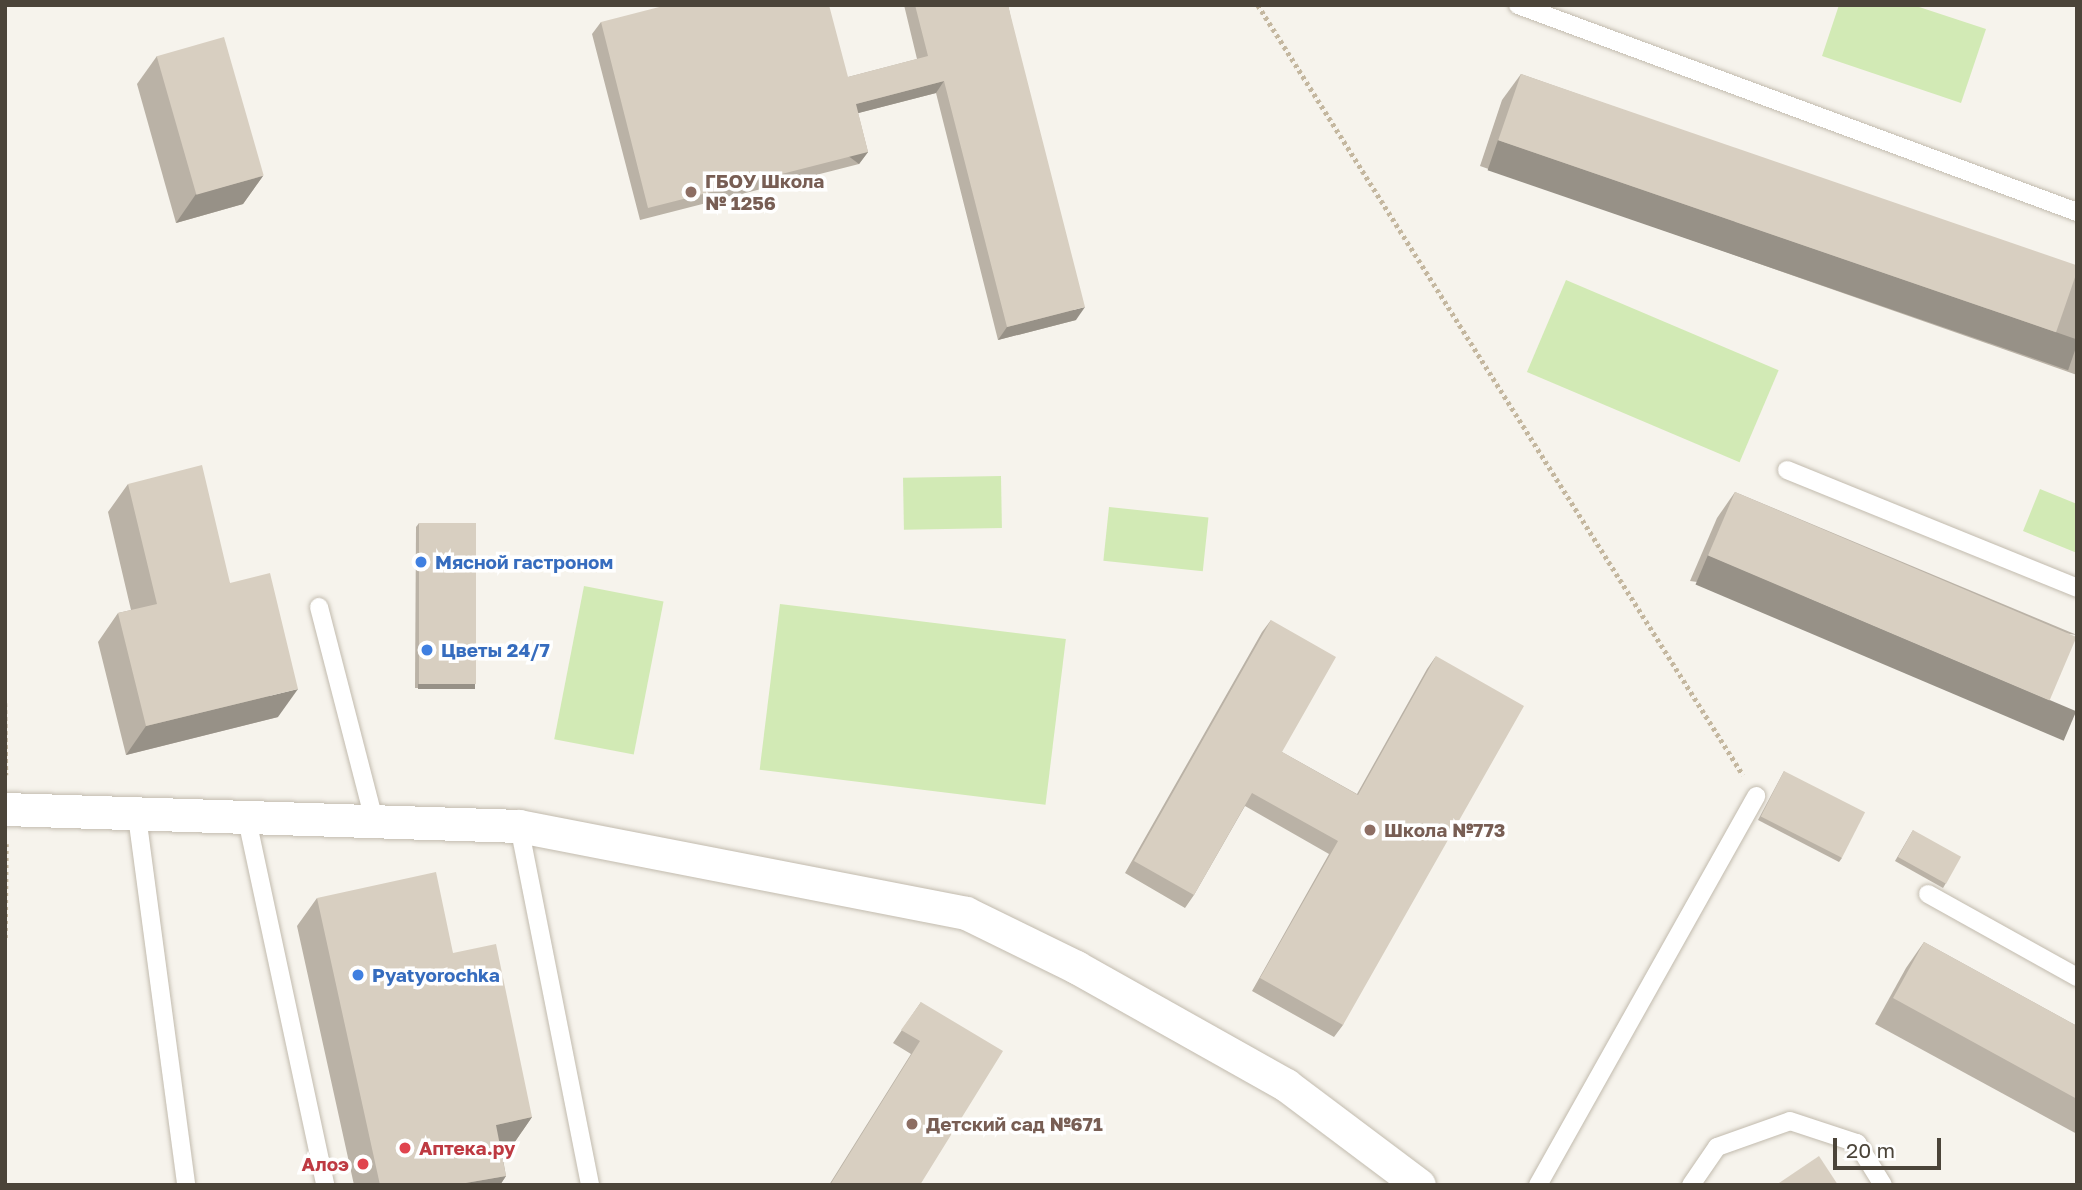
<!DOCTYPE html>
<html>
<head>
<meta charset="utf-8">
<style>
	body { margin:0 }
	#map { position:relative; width:2082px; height:1190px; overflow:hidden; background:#f6f3ec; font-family:"Golos Text",sans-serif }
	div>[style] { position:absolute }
	.green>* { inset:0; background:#d2eab5; transform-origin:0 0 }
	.path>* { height:4.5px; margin-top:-2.25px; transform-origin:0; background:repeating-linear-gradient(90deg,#c4b79f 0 3.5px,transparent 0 7px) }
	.roads { filter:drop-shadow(0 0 2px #c2bbae) drop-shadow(0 0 2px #c2bbae) }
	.lane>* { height:18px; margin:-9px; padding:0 9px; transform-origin:9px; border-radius:9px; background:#fff }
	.street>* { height:33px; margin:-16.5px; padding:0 16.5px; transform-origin:16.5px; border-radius:16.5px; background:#fff }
	.wall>* { inset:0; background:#bab2a6 }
	.shaded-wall>* { inset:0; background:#979187; transform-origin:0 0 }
	.building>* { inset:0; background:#d8cfc1; transform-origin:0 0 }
	.dots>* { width:19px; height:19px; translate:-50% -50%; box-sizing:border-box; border:4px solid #fff; border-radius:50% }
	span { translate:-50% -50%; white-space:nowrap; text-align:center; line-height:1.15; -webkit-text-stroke:7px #fff; paint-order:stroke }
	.education-label { font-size:19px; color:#785e54; font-weight:700 }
	.left { translate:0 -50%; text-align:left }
	.shop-label { font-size:19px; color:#366cbe; font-weight:700 }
	.health-label { font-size:19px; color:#be3a42; font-weight:700 }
	.right { translate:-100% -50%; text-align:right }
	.frame { position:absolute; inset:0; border:7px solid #4b4439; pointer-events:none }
	.scale { position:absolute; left:1833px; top:1138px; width:108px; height:32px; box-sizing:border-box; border:4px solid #4b4439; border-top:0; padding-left:9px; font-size:21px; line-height:24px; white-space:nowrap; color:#4b4439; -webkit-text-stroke:5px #fff; paint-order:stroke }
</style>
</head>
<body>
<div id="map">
	<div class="green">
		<div style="clip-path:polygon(1839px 5px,1913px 5px,1986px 29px,1961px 103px,1822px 56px)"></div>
		<div style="left:1566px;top:280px;width:231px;height:100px;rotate:23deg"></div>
		<div style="left:1001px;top:476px;width:52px;height:98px;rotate:89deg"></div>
		<div style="clip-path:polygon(2040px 489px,2077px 504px,2077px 553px,2023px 531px)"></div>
		<div style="left:1109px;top:507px;width:100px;height:54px;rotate:6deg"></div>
		<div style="left:584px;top:586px;width:81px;height:156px;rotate:11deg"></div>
		<div style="left:780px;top:604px;width:288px;height:167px;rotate:7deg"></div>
	</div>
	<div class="path">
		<div style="left:1258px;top:5px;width:910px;rotate:57.79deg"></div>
		<div style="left:5px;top:703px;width:72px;rotate:89.2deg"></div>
		<div style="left:5px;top:938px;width:94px;rotate:-89.4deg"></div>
	</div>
	<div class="roads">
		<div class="lane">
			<div style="left:1518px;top:5px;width:596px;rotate:20.32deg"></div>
			<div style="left:1787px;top:470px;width:313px;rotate:22.1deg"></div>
			<div style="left:319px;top:607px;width:220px;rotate:75.5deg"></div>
			<div style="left:246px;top:815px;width:378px;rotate:77.9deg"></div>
			<div style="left:137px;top:816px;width:372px;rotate:82.4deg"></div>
			<div style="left:519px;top:826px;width:366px;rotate:78.8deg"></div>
			<div style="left:1928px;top:894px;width:171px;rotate:29.1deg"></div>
			<div style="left:1538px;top:1185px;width:446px;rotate:-60.7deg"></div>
			<div style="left:1691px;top:1185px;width:46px;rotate:-55.6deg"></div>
			<div style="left:1717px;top:1147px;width:77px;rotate:-19.6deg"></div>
			<div style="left:1790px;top:1121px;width:71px;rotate:18.2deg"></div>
			<div style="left:1857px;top:1143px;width:49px;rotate:58.2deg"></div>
		</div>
		<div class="street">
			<div style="left:5px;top:809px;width:514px;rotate:1.89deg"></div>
			<div style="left:519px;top:826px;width:455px;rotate:11deg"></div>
			<div style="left:966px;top:913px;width:123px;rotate:26.1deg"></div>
			<div style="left:1076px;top:967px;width:241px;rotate:29.3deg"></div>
			<div style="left:1286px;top:1085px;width:166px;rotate:36.9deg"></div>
		</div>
	</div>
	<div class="wall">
		<div style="clip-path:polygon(904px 5px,1008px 5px,1076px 320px,998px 340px,936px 93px,858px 113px,868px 152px,859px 164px,640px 220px,592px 34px,601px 22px,848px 77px,917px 59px)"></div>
		<div style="clip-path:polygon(157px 56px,263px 176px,243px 204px,176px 223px,137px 84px)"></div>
		<div style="clip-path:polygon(1521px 74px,2077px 270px,2077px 375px,1480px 166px,1502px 100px)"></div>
		<div style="clip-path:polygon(128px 484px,230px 583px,278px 717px,126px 755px,98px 642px,118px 613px,131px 610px,108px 512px)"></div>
		<div style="clip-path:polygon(1735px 492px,2077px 635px,1690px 581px,1717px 518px)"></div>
		<div style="clip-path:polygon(419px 523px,475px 684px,472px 688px,415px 688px,416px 527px)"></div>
		<div style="clip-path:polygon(1271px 620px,1282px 752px,1357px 794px,1427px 669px,1436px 656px,1343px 1025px,1334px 1037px,1252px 991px,1329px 854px,1245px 806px,1194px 895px,1185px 908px,1125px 873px,1262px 632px)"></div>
		<div style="clip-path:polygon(1784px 771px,1842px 858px,1839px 862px,1758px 820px)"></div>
		<div style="clip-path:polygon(1913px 830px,1946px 883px,1943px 888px,1895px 861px)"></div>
		<div style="clip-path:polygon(317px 898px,532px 1117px,512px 1146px,501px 1148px,506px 1176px,500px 1185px,354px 1185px,297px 926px)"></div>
		<div style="clip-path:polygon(1924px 942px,2077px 1026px,2077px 1134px,1875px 1024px,1906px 968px)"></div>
		<div style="clip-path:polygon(921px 1002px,920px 1185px,829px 1185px,911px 1054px,893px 1043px)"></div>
	</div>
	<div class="shaded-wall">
		<div style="clip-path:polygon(944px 81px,936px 93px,847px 116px,856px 104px)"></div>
		<div style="left:1498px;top:140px;width:614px;height:32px;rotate:19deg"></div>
		<div style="left:868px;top:152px;width:15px;height:227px;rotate:127deg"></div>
		<div style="clip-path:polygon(263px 176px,243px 204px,176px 223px,196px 194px)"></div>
		<div style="clip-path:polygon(1085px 307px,1076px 320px,998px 340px,1007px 327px)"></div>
		<div style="left:1708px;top:555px;width:400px;height:32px;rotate:23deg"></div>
		<div style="left:418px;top:684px;width:57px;height:5px"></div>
		<div style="clip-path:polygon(298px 689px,278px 717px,126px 755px,146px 726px)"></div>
		<div style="clip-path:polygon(532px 1117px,512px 1146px,476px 1154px,496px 1125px)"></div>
		<div style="clip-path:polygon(506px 1176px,500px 1185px,454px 1185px)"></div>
	</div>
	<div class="building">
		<div style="clip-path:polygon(667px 5px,829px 5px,848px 77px,928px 56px,915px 5px,1008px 5px,1085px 307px,1007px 327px,944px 81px,856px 104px,868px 152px,648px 208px,601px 22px)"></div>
		<div style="left:224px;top:37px;width:144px;height:70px;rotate:74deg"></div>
		<div style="left:1521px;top:74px;width:590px;height:70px;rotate:19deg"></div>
		<div style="clip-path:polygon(202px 465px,230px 583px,270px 573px,298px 689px,146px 726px,118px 613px,157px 604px,128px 484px)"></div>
		<div style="left:1735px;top:492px;width:371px;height:69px;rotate:23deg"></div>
		<div style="left:419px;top:523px;width:57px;height:161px"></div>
		<div style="clip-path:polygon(1271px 620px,1336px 657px,1282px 752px,1358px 795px,1436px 656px,1524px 706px,1343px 1025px,1260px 978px,1338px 841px,1252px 793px,1194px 895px,1134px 861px)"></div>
		<div style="left:1784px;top:771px;width:91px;height:51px;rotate:27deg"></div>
		<div style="left:1913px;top:830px;width:55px;height:31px;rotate:29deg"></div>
		<div style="clip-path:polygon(436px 872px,453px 953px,496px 944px,532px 1117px,496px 1125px,506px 1176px,454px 1185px,380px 1185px,317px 898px)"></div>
		<div style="clip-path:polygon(1924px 942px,2077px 1026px,2077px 1099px,1893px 998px)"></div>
		<div style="clip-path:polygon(921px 1002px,1003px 1051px,920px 1185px,830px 1185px,920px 1041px,901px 1030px)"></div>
		<div style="clip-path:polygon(1819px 1156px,1838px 1185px,1776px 1185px)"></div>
	</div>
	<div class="dots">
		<div style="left:691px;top:192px;background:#8d6e63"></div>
		<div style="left:421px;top:562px;background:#3f7fe0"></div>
		<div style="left:427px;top:650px;background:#3f7fe0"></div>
		<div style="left:1370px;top:830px;background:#8d6e63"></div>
		<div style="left:358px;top:975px;background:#3f7fe0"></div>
		<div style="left:912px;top:1124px;background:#8d6e63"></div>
		<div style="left:405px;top:1148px;background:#e0444e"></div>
		<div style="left:363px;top:1164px;background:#e0444e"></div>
	</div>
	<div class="education-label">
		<span class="left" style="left:705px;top:192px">ГБОУ Школа<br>№ 1256</span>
		<span class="left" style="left:1384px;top:830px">Школа №773</span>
		<span class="left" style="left:926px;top:1124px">Детский сад №671</span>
	</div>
	<div class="shop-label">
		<span class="left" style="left:435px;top:562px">Мясной гастроном</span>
		<span class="left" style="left:441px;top:650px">Цветы 24/7</span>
		<span class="left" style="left:372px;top:975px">Pyatyorochka</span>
	</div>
	<div class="health-label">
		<span class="left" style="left:419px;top:1148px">Аптека.ру</span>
		<span class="right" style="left:349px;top:1164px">Алоэ</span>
	</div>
	<div class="frame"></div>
	<div class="scale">20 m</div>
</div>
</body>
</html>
